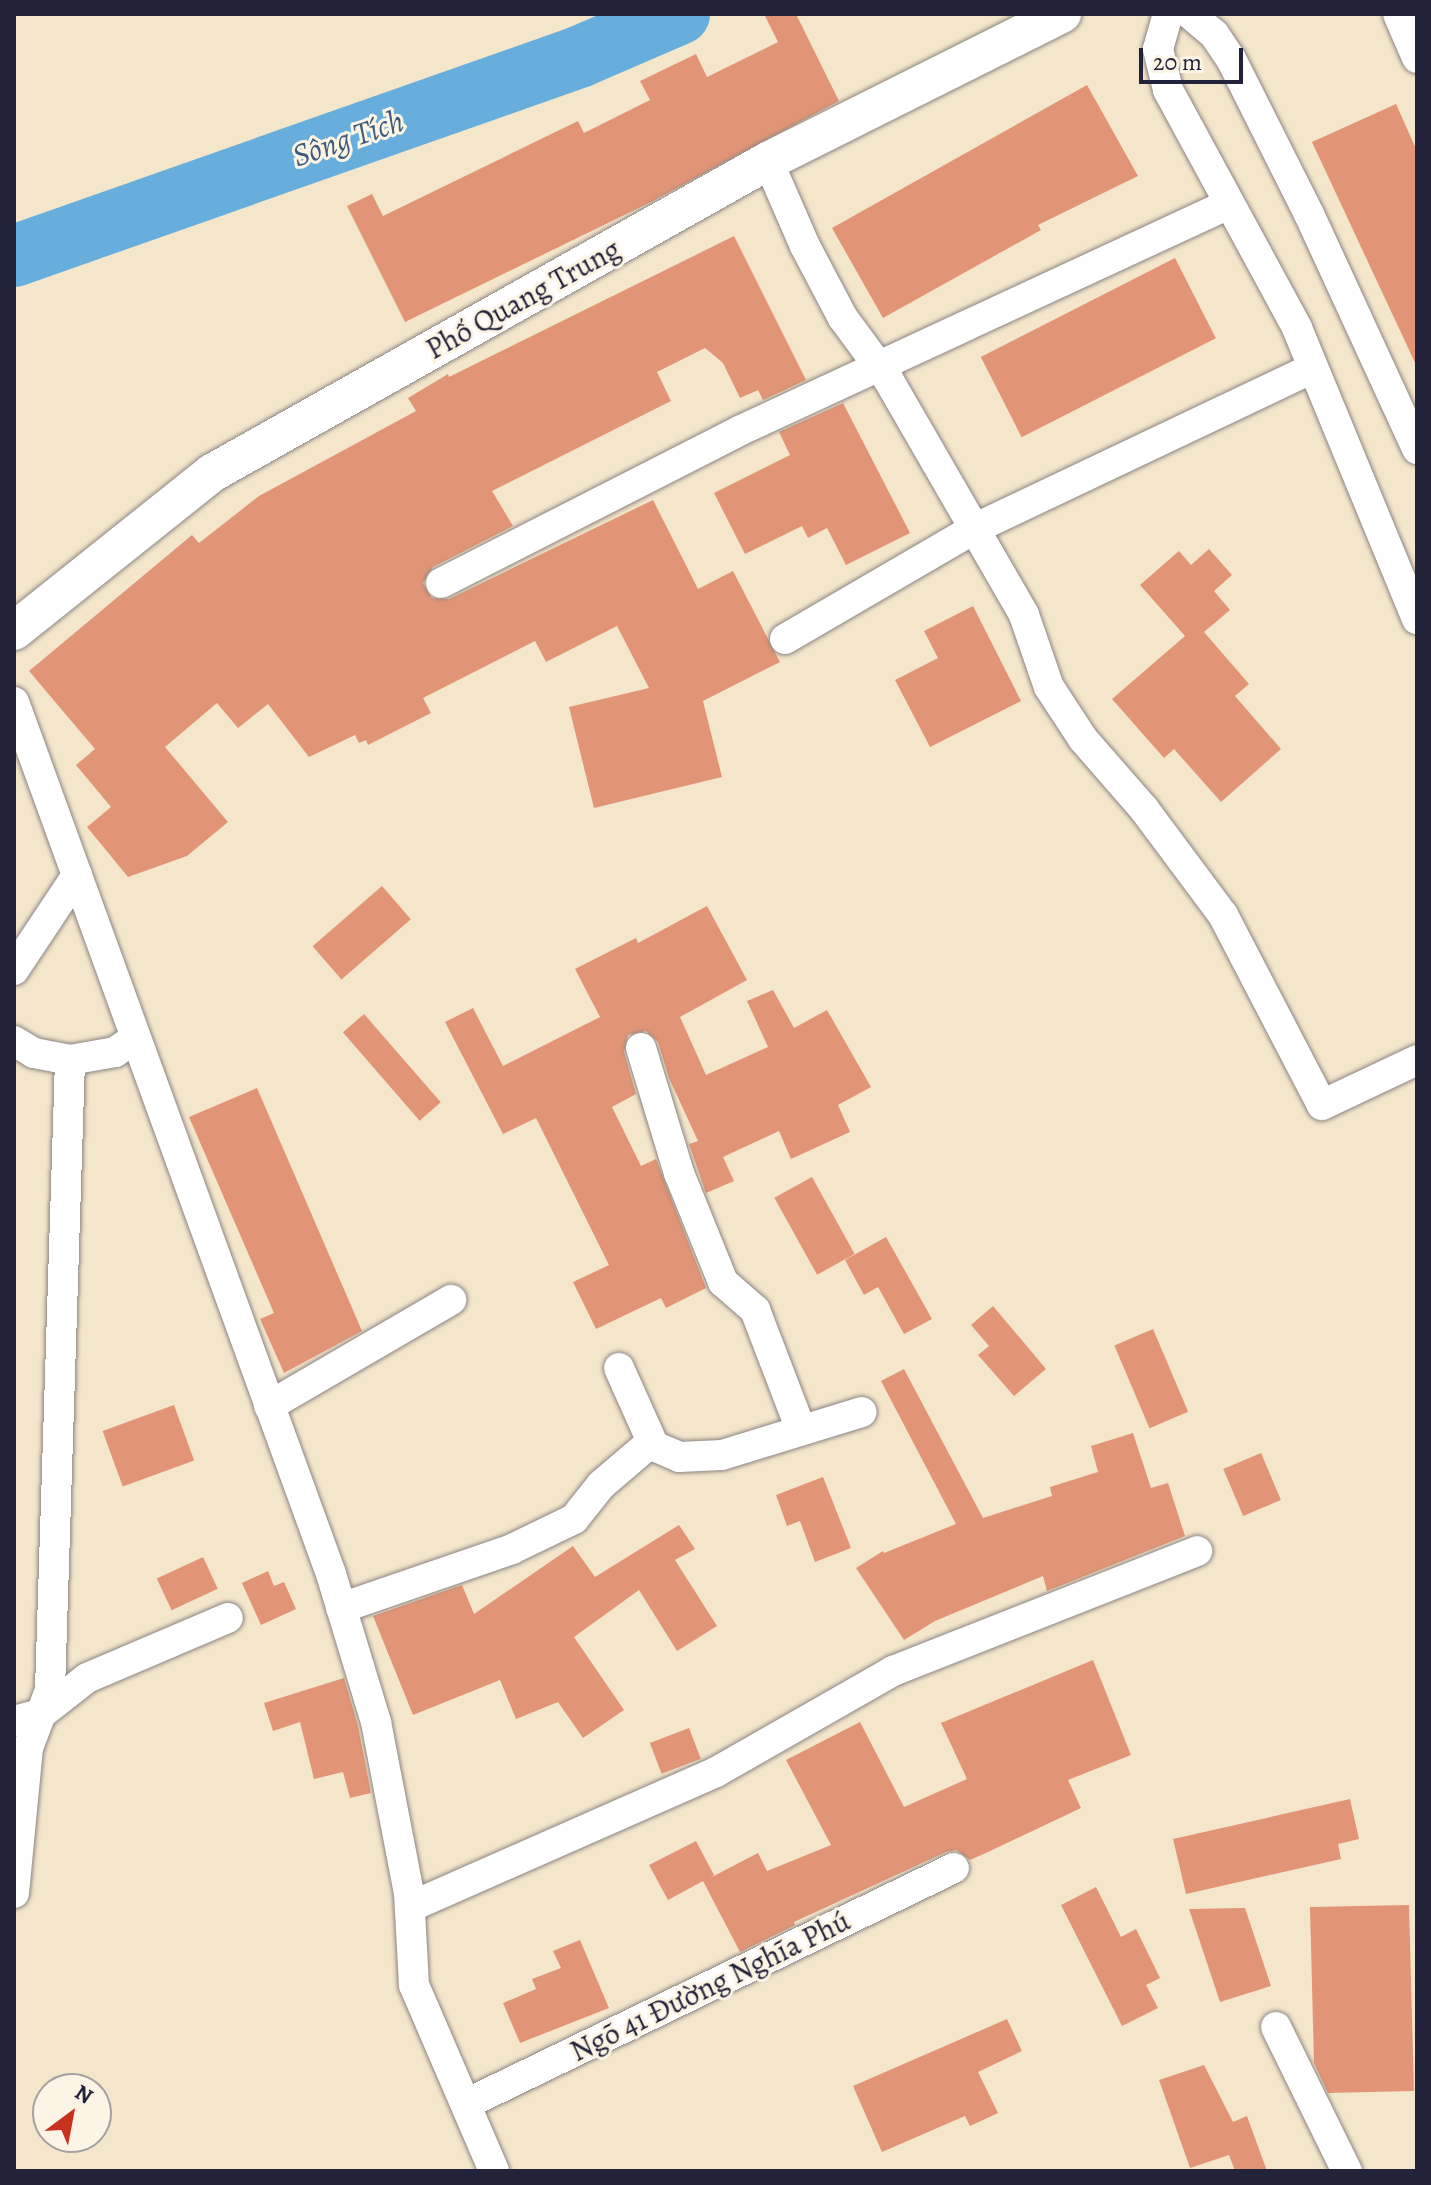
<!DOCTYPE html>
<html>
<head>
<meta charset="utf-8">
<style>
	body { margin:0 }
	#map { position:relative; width:1431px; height:2185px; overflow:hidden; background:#f4e6cb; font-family:Alegreya,serif }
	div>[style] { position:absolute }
	.river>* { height:62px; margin:-31px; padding:0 31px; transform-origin:31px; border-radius:31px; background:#67aedd }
	.building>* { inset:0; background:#e29576; transform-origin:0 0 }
	.roads { filter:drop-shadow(0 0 2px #8b8483) drop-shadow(0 0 2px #8b8483) }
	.minor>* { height:30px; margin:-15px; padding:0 15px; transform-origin:15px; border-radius:15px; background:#fff }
	.tertiary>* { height:38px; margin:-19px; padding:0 19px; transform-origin:19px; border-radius:19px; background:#fff }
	span { translate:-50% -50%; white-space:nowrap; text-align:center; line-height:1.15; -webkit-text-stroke:6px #fcf5e5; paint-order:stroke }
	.street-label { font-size:30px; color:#22223b }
	.water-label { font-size:32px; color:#3e5a7c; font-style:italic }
	.frame { position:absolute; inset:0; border:16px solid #22223b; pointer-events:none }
	.north { position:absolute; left:32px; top:2073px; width:80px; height:80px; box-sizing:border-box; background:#fcf5e5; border:2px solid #a5a1a1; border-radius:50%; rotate:32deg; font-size:22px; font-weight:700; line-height:32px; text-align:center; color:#22223b }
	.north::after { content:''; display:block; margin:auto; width:28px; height:36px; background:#c8321e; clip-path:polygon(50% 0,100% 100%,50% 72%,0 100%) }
	.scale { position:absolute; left:1139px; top:48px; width:104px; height:36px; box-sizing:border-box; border:4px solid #22223b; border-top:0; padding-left:10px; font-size:24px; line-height:28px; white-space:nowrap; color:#22223b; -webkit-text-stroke:6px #fcf5e5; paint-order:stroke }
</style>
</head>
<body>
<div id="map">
	<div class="river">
		<div style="left:14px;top:256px;width:599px;rotate:-19.4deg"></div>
		<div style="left:579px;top:57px;width:109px;rotate:-23.3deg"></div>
	</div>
	<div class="building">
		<div style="clip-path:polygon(764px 14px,796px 14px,839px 101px,651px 202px,405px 322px,347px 206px,372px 194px,383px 216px,578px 121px,584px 133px,650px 100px,640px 81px,696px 54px,707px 77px,778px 42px)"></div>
		<div style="clip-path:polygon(1087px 85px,1138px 176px,1038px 225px,1041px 230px,883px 318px,832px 228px)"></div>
		<div style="clip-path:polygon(1396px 104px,1417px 151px,1417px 367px,1312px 142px)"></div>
		<div style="clip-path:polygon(734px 236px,806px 380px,763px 400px,758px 390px,740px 398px,723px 363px,705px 348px,657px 372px,671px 401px,492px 491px,513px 526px,433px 567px,423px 583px,432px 598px,449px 599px,653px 500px,698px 589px,733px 571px,780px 662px,703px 701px,722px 777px,594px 808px,569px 707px,649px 688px,617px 626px,546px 662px,535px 641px,423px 698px,431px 713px,368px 745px,366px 740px,359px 743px,355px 735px,309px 757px,268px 704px,238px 728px,217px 703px,165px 747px,228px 822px,187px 856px,128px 877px,87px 827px,111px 807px,76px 765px,95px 749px,29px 671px,192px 535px,199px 543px,259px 496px,416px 411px,408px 398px,448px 374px,449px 377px)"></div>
		<div style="left:1175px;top:258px;width:90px;height:218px;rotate:63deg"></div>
		<div style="clip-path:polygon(843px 403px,910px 533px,846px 565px,827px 528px,808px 538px,802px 526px,745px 554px,714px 493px,790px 455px,779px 432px)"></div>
		<div style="clip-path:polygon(1209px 549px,1232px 575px,1214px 591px,1230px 610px,1204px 632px,1249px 684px,1235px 696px,1281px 749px,1221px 802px,1174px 749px,1164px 758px,1112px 699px,1185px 636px,1140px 585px,1179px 551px,1191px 565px)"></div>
		<div style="clip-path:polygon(973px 606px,1021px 701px,930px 747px,895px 680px,938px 658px,924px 631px)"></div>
		<div style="left:382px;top:886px;width:44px;height:92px;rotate:49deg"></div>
		<div style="clip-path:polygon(707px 906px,747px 980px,680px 1017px,706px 1075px,768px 1047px,747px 1001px,773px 990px,794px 1028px,827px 1010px,871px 1087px,838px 1105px,850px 1132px,791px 1159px,779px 1131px,723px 1157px,734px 1181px,706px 1193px,689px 1144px,698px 1141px,669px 1078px,658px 1042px,646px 1031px,628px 1035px,624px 1052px,636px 1094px,612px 1107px,641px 1166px,656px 1159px,706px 1288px,666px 1308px,661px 1298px,596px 1329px,573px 1282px,609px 1265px,536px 1118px,503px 1134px,445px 1022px,473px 1008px,503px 1066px,600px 1017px,575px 969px,636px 938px,638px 943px)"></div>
		<div style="left:364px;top:1014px;width:117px;height:28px;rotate:49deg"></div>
		<div style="clip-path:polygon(257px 1088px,362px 1331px,284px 1373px,260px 1319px,274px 1313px,189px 1117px)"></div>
		<div style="left:812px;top:1177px;width:88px;height:43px;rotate:61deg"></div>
		<div style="clip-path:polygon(886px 1237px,932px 1319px,904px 1334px,878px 1287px,864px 1295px,845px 1260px)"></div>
		<div style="clip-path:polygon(993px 1306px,1046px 1369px,1014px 1396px,978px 1355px,989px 1346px,971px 1325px)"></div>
		<div style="left:1153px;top:1329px;width:90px;height:42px;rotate:67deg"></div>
		<div style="clip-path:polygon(904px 1369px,983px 1518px,1052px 1496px,1050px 1487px,1098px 1472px,1091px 1446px,1133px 1433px,1151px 1488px,1168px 1483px,1185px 1536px,1047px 1591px,1043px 1576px,935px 1621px,904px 1640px,856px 1568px,883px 1551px,884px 1553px,956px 1524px,881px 1381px)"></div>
		<div style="left:174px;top:1405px;width:59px;height:76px;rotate:70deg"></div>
		<div style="left:1261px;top:1453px;width:51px;height:41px;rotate:67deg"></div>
		<div style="clip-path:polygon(823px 1477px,851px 1548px,815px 1562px,800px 1521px,787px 1526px,776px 1495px)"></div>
		<div style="clip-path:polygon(679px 1525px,695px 1549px,675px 1560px,717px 1626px,677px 1651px,639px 1590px,574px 1637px,624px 1710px,583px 1738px,558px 1702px,516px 1719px,500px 1680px,413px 1715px,373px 1616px,462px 1585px,474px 1614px,573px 1546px,595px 1577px)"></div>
		<div style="left:203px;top:1557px;width:35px;height:51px;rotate:65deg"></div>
		<div style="clip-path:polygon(268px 1571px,274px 1586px,284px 1582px,296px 1609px,261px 1625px,242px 1583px)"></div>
		<div style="clip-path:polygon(1093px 1660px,1131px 1755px,1068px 1780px,1081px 1808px,988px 1852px,970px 1860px,956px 1850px,946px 1852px,794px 1922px,795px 1925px,740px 1952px,703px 1881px,668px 1900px,649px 1865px,696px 1841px,714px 1875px,710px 1878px,758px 1853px,767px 1871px,831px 1845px,786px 1760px,860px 1722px,904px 1807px,967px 1779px,941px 1723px)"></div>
		<div style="clip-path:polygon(344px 1678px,358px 1726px,371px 1793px,350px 1798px,343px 1772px,314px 1779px,300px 1722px,273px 1731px,264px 1703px)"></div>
		<div style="left:689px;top:1728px;width:33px;height:42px;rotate:69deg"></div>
		<div style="clip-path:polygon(1350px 1799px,1359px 1839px,1338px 1844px,1341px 1859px,1186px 1894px,1173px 1839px)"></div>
		<div style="clip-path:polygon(1096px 1887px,1121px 1937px,1136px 1929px,1160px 1978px,1146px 1985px,1158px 2008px,1122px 2026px,1061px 1905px)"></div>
		<div style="clip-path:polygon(1409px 1905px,1414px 2091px,1328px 2093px,1314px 2063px,1310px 1907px)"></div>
		<div style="clip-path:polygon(1245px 1908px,1271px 1986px,1220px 2002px,1189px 1909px)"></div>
		<div style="clip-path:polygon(580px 1940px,609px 2008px,520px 2043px,503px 2003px,536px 1989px,532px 1979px,561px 1968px,553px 1951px)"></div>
		<div style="clip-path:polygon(1007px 2019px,1022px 2051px,978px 2072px,998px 2113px,970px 2126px,965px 2116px,882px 2152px,853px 2086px)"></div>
		<div style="clip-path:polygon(1204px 2065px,1233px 2122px,1247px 2116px,1267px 2171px,1235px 2171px,1229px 2155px,1190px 2168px,1159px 2080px)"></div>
	</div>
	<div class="roads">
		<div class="minor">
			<div style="left:1168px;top:14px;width:36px;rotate:106deg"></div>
			<div style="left:1158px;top:49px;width:42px;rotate:76.3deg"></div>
			<div style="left:1168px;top:90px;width:271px;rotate:61.5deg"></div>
			<div style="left:1297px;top:328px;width:315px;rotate:67.6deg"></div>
			<div style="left:1190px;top:14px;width:31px;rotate:40deg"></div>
			<div style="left:1214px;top:34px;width:30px;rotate:56deg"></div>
			<div style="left:1231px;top:59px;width:174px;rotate:63.3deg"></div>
			<div style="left:1309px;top:214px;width:259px;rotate:65.3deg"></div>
			<div style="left:1398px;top:14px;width:48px;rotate:66.6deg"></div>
			<div style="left:768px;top:161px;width:93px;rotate:66.5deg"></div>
			<div style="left:805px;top:246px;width:81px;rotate:62.2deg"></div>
			<div style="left:843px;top:318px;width:76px;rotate:53.6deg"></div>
			<div style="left:888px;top:379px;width:272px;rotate:60deg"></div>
			<div style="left:1024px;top:615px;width:76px;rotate:70.9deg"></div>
			<div style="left:1049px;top:687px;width:62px;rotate:56.8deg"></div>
			<div style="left:1083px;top:739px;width:93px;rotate:48.9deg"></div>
			<div style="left:1144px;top:809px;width:132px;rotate:53.3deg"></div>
			<div style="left:1223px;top:915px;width:214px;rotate:62.5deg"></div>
			<div style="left:1322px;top:1105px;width:105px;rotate:-25.3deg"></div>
			<div style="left:441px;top:583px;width:335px;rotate:-27deg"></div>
			<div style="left:739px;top:431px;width:540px;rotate:-24.86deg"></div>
			<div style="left:785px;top:639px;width:221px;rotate:-30.2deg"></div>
			<div style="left:976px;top:528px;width:373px;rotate:-25.4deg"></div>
			<div style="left:14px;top:702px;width:928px;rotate:70.02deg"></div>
			<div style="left:331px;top:1574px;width:155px;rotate:73.1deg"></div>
			<div style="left:376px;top:1722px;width:174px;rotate:79.1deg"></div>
			<div style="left:409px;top:1893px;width:92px;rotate:86.9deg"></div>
			<div style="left:414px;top:1985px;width:202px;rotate:66.7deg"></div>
			<div style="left:14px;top:970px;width:114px;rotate:-56.4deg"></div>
			<div style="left:14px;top:1041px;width:23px;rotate:31deg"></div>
			<div style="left:34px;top:1053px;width:37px;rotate:11deg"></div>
			<div style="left:70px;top:1060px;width:46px;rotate:-10.1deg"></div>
			<div style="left:115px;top:1052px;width:25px;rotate:-34deg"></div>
			<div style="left:641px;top:1048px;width:131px;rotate:73.1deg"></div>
			<div style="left:679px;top:1173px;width:118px;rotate:68deg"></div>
			<div style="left:723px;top:1282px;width:43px;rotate:41.2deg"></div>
			<div style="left:755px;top:1310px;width:129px;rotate:69deg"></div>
			<div style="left:619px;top:1368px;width:83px;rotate:65.9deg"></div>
			<div style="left:269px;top:1406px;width:211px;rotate:-30.2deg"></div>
			<div style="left:341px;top:1608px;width:181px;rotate:-19deg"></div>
			<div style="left:512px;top:1549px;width:69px;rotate:-25.8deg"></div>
			<div style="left:574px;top:1519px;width:43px;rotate:-51.5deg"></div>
			<div style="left:601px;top:1485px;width:63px;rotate:-40.5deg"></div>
			<div style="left:649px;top:1444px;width:33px;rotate:23deg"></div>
			<div style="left:679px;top:1457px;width:43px;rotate:-2.7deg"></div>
			<div style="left:722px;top:1455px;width:146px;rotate:-17.1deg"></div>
			<div style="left:14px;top:1721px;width:28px;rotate:-15deg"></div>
			<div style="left:41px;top:1714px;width:58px;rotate:-38deg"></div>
			<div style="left:87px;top:1678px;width:153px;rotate:-23.1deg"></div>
			<div style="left:14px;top:1893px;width:146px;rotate:-84.5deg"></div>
			<div style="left:28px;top:1748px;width:62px;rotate:-69.2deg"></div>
			<div style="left:50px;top:1690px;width:630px;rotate:-88.18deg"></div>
			<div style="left:410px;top:1907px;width:334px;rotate:-23.8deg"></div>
			<div style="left:716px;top:1772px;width:204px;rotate:-29.7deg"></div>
			<div style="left:893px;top:1671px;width:327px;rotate:-21.5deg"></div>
			<div style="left:1276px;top:2027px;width:161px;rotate:63.8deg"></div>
			<div style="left:466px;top:2104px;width:542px;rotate:-25.81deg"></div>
		</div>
		<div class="tertiary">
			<div style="left:14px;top:631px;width:253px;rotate:-38.6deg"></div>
			<div style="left:212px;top:473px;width:638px;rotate:-29.3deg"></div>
			<div style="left:768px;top:161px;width:329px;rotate:-26.6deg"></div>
		</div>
	</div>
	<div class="street-label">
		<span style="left:523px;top:299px;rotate:-29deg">Phố Quang Trung</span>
		<span style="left:710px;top:1986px;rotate:-26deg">Ngõ 41 Đường Nghĩa Phú</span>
	</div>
	<div class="water-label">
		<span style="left:348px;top:138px;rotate:-19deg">Sông Tích</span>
	</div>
	<div class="frame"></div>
	<div class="north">N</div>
	<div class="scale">20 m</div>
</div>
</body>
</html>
